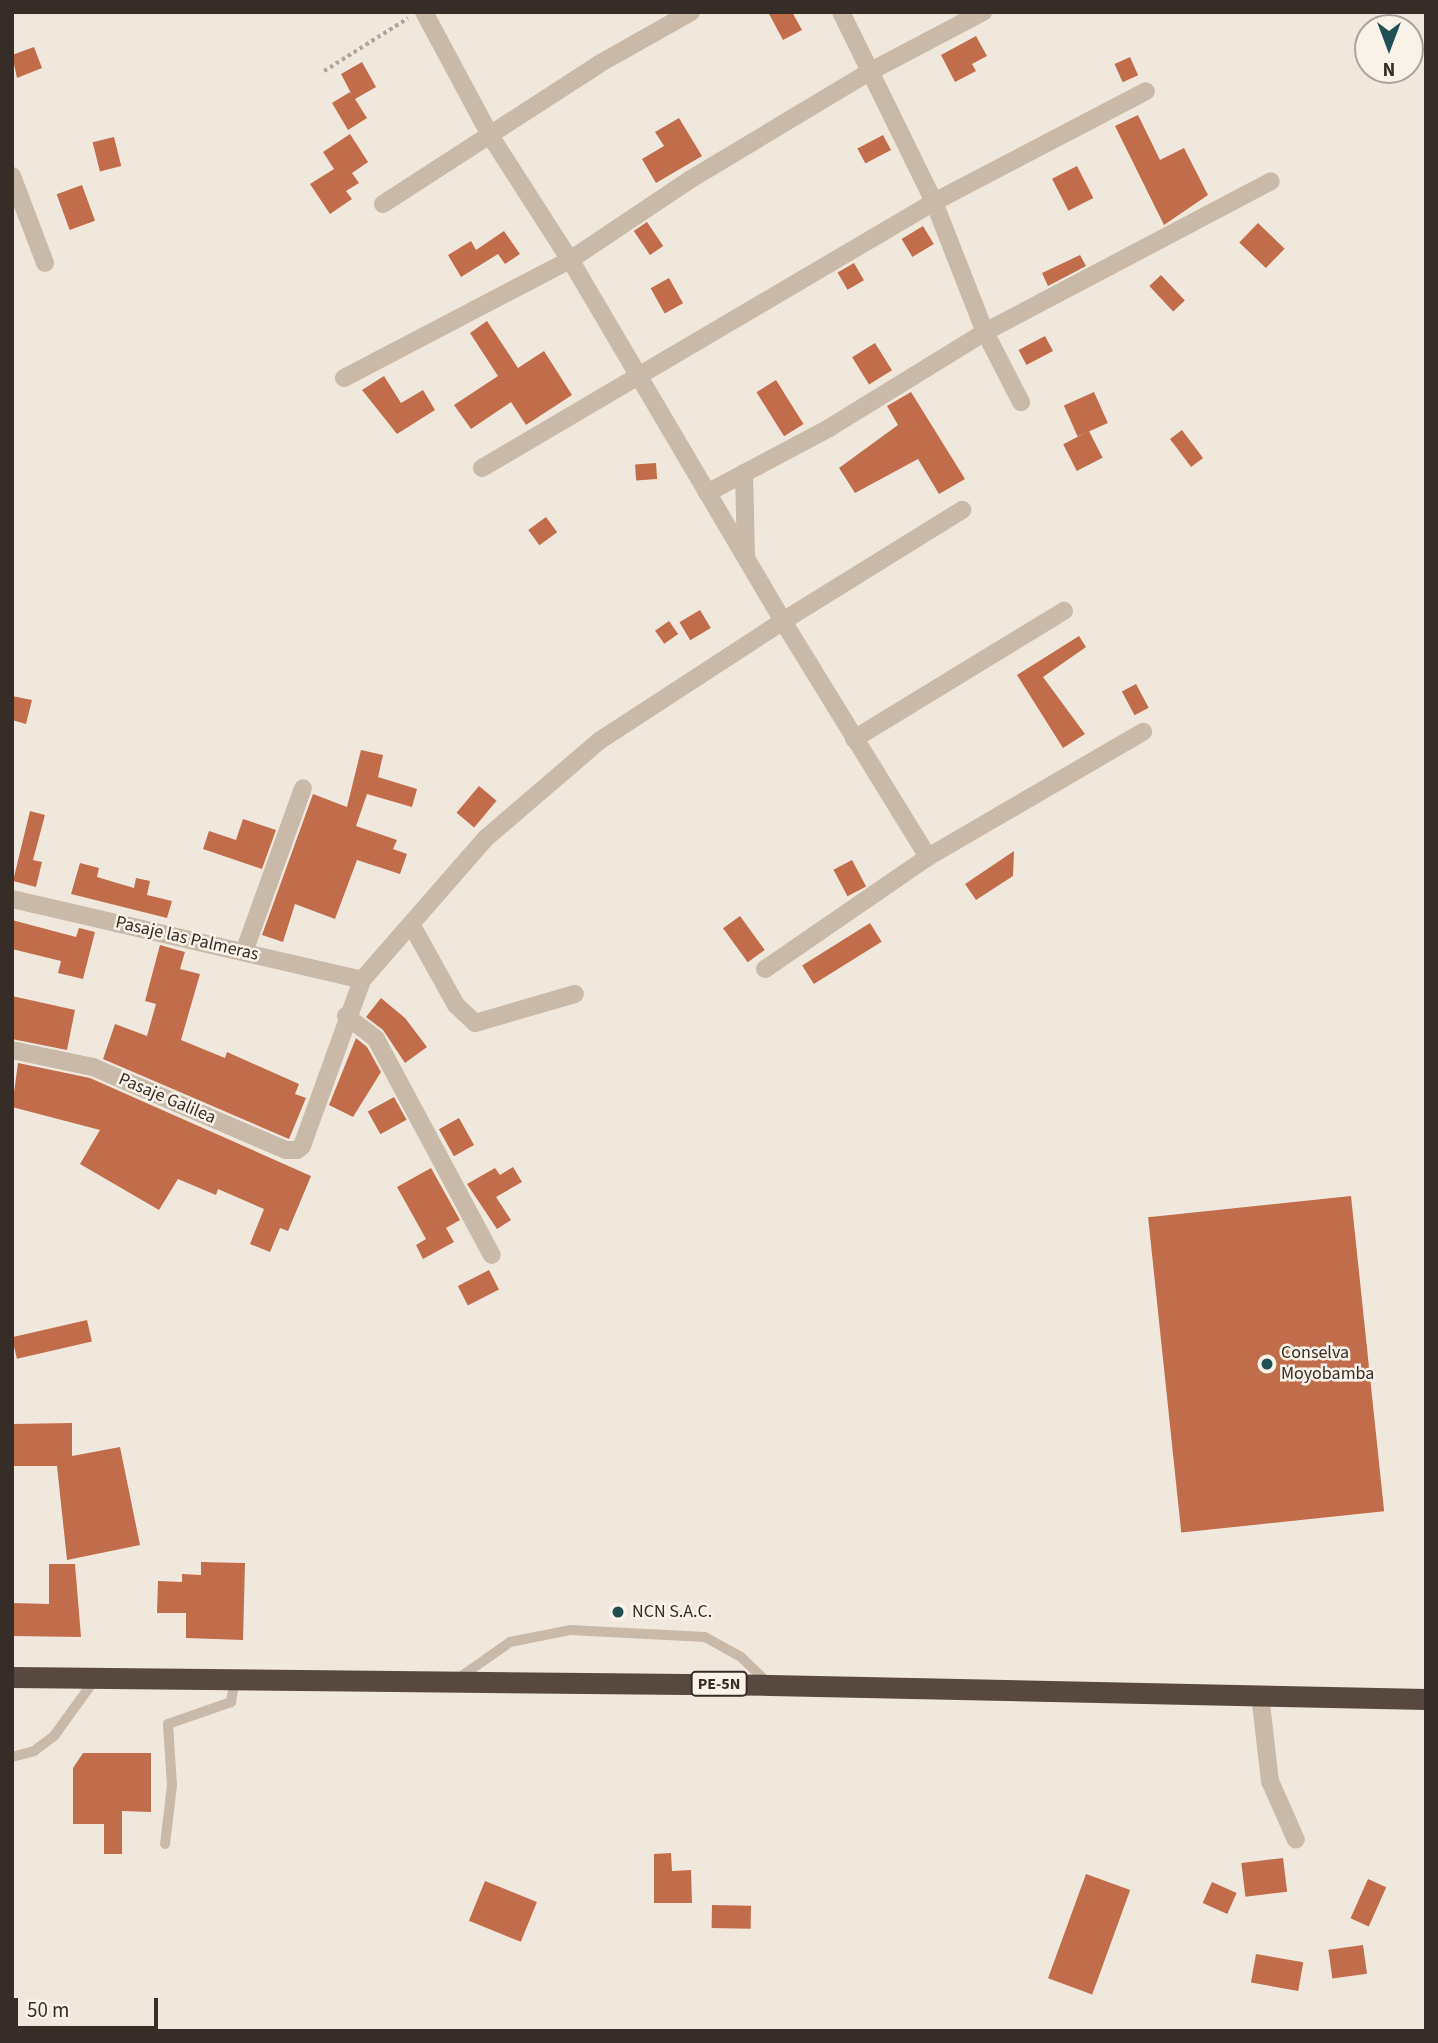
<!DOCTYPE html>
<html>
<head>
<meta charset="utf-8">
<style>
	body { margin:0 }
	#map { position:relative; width:1438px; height:2043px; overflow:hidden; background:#f1e8dd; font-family:"Source Sans 3",sans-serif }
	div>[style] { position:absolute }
	.building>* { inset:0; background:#c16d4b; transform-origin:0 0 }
	.path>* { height:3.5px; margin-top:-1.75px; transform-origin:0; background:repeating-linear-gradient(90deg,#b5a393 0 3.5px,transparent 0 7px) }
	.lane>* { height:10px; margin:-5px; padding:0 5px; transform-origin:5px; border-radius:5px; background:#c9b9a9 }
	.street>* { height:18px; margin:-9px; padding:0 9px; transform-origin:9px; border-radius:9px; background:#c9b9a9 }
	.highway>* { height:21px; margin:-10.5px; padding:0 10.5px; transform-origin:10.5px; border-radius:10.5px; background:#574840 }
	.dots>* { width:19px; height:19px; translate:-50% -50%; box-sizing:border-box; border:4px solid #f9f2e9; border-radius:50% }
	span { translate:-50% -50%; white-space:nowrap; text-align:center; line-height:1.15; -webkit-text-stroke:5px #f9f2e9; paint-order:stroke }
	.shield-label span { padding:2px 5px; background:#f9f2e9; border:2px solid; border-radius:5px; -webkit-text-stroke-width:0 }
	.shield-label { font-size:16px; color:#362d29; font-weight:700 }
	.street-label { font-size:18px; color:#362d29 }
	.poi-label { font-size:18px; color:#362d29 }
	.left { translate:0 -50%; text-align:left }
	.frame { position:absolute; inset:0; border:14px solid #362d29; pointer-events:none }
	.north { position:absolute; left:1354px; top:14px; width:70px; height:70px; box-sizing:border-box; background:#f9f2e9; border:2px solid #aba39c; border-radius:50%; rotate:180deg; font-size:19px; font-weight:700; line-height:28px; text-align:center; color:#362d29 }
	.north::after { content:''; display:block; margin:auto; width:24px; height:32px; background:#205056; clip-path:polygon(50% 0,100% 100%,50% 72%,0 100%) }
	.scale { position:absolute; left:14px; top:1998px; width:144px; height:32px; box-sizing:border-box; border:4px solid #362d29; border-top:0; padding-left:9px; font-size:21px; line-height:24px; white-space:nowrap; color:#362d29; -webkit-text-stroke:5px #f9f2e9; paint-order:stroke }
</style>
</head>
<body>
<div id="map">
	<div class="building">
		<div style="clip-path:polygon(768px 12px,792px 12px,802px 30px,783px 40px)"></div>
		<div style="clip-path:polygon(976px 36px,987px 56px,972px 64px,976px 71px,955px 82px,941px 55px)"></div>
		<div style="clip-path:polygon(34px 47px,42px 68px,17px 78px,12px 55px)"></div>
		<div style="left:1130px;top:57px;width:20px;height:17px;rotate:66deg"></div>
		<div style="clip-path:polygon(362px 62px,376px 87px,355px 99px,367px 118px,348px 130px,332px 103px,350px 92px,352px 95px,341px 74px)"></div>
		<div style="clip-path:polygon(1138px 115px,1160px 160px,1184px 148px,1208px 195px,1164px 225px,1115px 126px)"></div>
		<div style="clip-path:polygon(679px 118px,702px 156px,656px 183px,642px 159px,664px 146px,655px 132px)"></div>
		<div style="clip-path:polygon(350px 134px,368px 162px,352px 173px,359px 183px,346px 191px,352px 199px,330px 214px,310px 184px,334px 169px,323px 152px)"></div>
		<div style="left:883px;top:135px;width:17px;height:29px;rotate:62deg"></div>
		<div style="left:114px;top:137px;width:30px;height:22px;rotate:76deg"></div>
		<div style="left:1077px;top:166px;width:36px;height:28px;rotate:63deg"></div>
		<div style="left:82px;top:185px;width:38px;height:27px;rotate:70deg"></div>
		<div style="left:647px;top:222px;width:29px;height:16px;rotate:56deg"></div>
		<div style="left:1258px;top:223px;width:37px;height:27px;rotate:44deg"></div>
		<div style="left:923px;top:226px;width:21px;height:25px;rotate:59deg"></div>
		<div style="clip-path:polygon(504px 231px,520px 254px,505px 264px,498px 254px,461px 277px,448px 255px,471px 241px,476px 250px)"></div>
		<div style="clip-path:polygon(1080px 255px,1086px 266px,1048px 286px,1042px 273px)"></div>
		<div style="left:854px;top:263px;width:20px;height:19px;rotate:60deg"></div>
		<div style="left:1161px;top:275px;width:35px;height:16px;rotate:47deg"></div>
		<div style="left:669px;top:278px;width:29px;height:21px;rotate:61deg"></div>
		<div style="clip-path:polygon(487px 321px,518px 368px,544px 351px,572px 395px,526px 425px,511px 402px,471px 429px,454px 405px,498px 376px,470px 333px)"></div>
		<div style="left:1045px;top:336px;width:17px;height:30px;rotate:62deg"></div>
		<div style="left:875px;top:343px;width:32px;height:27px;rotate:58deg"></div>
		<div style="clip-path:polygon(384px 376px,401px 403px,423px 390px,435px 410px,397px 434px,362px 390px)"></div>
		<div style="left:776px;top:380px;width:52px;height:23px;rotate:58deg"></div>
		<div style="clip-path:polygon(911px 392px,965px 479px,939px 494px,918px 459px,855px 493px,839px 468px,898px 425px,887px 406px)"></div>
		<div style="left:1094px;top:392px;width:34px;height:33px;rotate:66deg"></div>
		<div style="left:1182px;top:430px;width:35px;height:15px;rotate:53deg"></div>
		<div style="left:1089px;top:431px;width:30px;height:29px;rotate:63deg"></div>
		<div style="left:656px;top:463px;width:16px;height:21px;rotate:86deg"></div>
		<div style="left:546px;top:517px;width:19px;height:22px;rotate:54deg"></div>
		<div style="left:700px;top:610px;width:21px;height:24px;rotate:59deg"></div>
		<div style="left:669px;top:621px;width:16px;height:17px;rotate:55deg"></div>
		<div style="clip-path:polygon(1079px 636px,1086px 647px,1043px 677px,1085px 734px,1063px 748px,1017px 675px)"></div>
		<div style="left:1136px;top:684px;width:27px;height:16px;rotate:62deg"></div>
		<div style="clip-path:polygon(12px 696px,32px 700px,26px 724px,12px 720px)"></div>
		<div style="clip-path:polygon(361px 750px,383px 755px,378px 777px,417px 789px,412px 807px,367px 794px,356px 826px,397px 840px,393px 849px,407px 854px,400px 874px,357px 860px,335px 919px,295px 904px,283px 942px,262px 935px,313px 794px,347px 807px)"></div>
		<div style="left:479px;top:786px;width:23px;height:35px;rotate:40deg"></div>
		<div style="clip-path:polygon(30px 811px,45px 815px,33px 860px,42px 862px,36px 887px,13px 881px)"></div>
		<div style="clip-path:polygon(243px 819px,276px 830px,262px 869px,203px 849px,209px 831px,236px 840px)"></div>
		<div style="clip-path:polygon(1014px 851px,1013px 876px,976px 900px,965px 884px)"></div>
		<div style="left:852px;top:860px;width:30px;height:21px;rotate:62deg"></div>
		<div style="clip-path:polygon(80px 863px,99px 868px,97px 877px,134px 888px,136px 878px,150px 881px,147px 895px,172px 901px,167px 918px,71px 894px)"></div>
		<div style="left:740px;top:916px;width:42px;height:21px;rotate:54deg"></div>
		<div style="clip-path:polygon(12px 920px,76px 937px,79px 928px,95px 932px,83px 979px,58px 973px,61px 961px,12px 949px)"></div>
		<div style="left:870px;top:923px;width:22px;height:80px;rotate:58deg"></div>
		<div style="clip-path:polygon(160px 945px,185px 952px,180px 969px,200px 974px,181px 1040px,225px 1058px,227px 1052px,299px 1084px,295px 1094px,306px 1098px,289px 1139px,103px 1059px,115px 1024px,147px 1036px,156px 1004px,145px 1001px)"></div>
		<div style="clip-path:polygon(12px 996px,75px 1010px,67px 1050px,12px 1039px)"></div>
		<div style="clip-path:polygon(381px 998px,405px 1018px,427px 1047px,405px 1063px,383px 1030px,366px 1017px)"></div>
		<div style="clip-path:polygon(356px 1038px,367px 1047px,381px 1072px,353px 1117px,329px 1105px)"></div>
		<div style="clip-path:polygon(18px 1063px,90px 1078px,311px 1176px,288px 1231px,280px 1228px,270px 1252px,250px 1244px,264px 1209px,218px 1189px,216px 1195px,178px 1179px,159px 1210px,80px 1164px,100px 1130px,12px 1107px)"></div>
		<div style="left:394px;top:1097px;width:26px;height:30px;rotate:61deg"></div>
		<div style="left:459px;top:1118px;width:31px;height:23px;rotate:61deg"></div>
		<div style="clip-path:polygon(513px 1167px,522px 1182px,496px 1197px,511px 1220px,497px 1229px,467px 1184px,495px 1168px,500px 1175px)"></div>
		<div style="clip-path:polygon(431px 1168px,460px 1220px,446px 1228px,454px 1242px,423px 1259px,416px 1245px,426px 1239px,397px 1187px)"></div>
		<div style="left:1351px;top:1196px;width:317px;height:204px;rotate:84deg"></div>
		<div style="left:489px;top:1270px;width:22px;height:35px;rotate:63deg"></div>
		<div style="left:87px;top:1320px;width:22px;height:77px;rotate:77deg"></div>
		<div style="clip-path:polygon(72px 1423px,72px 1456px,120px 1447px,140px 1545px,67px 1560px,57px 1466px,12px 1466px,12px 1424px)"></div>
		<div style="clip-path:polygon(201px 1562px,245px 1563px,243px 1640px,186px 1638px,186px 1613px,157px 1613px,158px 1581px,182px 1582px,182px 1574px,201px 1575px)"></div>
		<div style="clip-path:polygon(49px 1564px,75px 1564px,81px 1637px,12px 1636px,12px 1603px,49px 1604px)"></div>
		<div style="clip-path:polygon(83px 1753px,151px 1753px,151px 1812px,122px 1811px,122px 1854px,104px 1854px,104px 1824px,73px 1824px,73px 1768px)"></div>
		<div style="clip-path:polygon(671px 1853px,672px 1871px,691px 1870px,692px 1903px,654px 1903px,654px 1854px)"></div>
		<div style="left:1283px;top:1858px;width:34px;height:42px;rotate:83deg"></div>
		<div style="left:1086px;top:1874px;width:47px;height:111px;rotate:20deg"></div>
		<div style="left:1368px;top:1879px;width:20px;height:43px;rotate:24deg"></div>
		<div style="left:485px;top:1881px;width:56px;height:43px;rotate:22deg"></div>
		<div style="left:1212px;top:1882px;width:27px;height:23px;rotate:24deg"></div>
		<div style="left:712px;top:1905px;width:39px;height:23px;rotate:1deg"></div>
		<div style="left:1363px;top:1945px;width:29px;height:35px;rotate:82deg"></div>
		<div style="left:1256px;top:1954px;width:48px;height:29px;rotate:10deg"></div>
	</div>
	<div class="path">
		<div style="left:324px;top:71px;width:99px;rotate:-32.2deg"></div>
	</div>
	<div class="lane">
		<div style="left:456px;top:1680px;width:66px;rotate:-35.1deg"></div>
		<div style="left:510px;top:1642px;width:61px;rotate:-11.3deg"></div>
		<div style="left:570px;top:1630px;width:135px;rotate:3deg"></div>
		<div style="left:705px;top:1637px;width:41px;rotate:29.1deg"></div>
		<div style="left:741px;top:1657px;width:37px;rotate:44deg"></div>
		<div style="left:12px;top:1757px;width:23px;rotate:-15deg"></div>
		<div style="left:34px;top:1751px;width:25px;rotate:-37deg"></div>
		<div style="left:54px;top:1736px;width:72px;rotate:-54.1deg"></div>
		<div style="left:165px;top:1844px;width:59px;rotate:-83.2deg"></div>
		<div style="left:172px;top:1785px;width:61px;rotate:-93.8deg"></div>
		<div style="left:168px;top:1724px;width:67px;rotate:-19.2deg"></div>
		<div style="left:231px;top:1702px;width:23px;rotate:-80deg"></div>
	</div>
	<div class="street">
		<div style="left:841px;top:12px;width:212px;rotate:63.9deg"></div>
		<div style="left:934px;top:202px;width:140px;rotate:68.6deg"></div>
		<div style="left:985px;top:332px;width:79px;rotate:62.8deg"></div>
		<div style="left:12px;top:176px;width:93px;rotate:69.2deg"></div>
		<div style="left:383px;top:204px;width:257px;rotate:-32.9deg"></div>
		<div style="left:599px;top:64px;width:106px;rotate:-29.5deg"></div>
		<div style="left:344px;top:378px;width:255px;rotate:-27.6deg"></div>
		<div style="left:570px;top:260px;width:146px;rotate:-33.8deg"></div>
		<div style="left:691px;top:179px;width:210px;rotate:-31deg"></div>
		<div style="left:871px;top:71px;width:127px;rotate:-27.8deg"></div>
		<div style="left:482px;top:468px;width:524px;rotate:-30.48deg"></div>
		<div style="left:934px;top:202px;width:239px;rotate:-27.6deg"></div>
		<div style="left:744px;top:473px;width:83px;rotate:88.6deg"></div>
		<div style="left:707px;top:493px;width:138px;rotate:-28deg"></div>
		<div style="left:829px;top:428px;width:183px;rotate:-31.6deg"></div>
		<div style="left:985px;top:332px;width:323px;rotate:-27.8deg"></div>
		<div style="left:854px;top:739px;width:246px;rotate:-31.4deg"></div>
		<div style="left:928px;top:857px;width:277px;rotate:-121.6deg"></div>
		<div style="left:783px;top:621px;width:211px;rotate:-31.8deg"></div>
		<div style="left:12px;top:899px;width:359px;rotate:13deg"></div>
		<div style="left:411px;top:924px;width:93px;rotate:60.9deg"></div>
		<div style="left:456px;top:1005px;width:26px;rotate:43deg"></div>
		<div style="left:475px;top:1023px;width:104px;rotate:-16.2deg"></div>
		<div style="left:244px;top:952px;width:174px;rotate:-70.2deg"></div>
		<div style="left:765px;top:969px;width:198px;rotate:-34.5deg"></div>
		<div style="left:928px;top:857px;width:249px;rotate:-30.2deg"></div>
		<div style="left:346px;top:1016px;width:38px;rotate:37deg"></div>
		<div style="left:376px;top:1039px;width:245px;rotate:61.8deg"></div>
		<div style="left:12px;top:1050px;width:83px;rotate:11.9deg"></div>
		<div style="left:93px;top:1067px;width:210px;rotate:23.3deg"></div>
		<div style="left:286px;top:1150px;width:11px"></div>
		<div style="left:297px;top:1150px;width:6px;rotate:-39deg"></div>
		<div style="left:302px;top:1146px;width:177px;rotate:-70.1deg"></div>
		<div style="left:362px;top:980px;width:189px;rotate:-48.9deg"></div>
		<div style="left:486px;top:838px;width:149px;rotate:-40.6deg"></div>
		<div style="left:599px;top:741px;width:220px;rotate:-33.1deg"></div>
		<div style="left:783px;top:621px;width:419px;rotate:-120.5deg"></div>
		<div style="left:570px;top:260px;width:146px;rotate:-122.7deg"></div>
		<div style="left:491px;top:137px;width:142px;rotate:-118.2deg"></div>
		<div style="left:1260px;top:1695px;width:87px;rotate:83.4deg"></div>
		<div style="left:1270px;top:1781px;width:64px;rotate:66.2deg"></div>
	</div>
	<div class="highway">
		<div style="left:12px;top:1677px;width:758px;rotate:0.6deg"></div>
		<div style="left:770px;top:1685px;width:656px;rotate:1.22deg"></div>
	</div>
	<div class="dots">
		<div style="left:1267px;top:1364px;background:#205056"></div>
		<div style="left:618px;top:1612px;background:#205056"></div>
	</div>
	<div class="shield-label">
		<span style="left:719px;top:1684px">PE-5N</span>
	</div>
	<div class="street-label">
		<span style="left:187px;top:939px;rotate:13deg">Pasaje las Palmeras</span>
		<span style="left:167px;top:1099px;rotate:23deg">Pasaje Galilea</span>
	</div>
	<div class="poi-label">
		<span class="left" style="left:1281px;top:1364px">Conselva<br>Moyobamba</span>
		<span class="left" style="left:632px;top:1612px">NCN S.A.C.</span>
	</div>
	<div class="frame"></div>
	<div class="north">N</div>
	<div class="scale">50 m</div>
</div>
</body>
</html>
